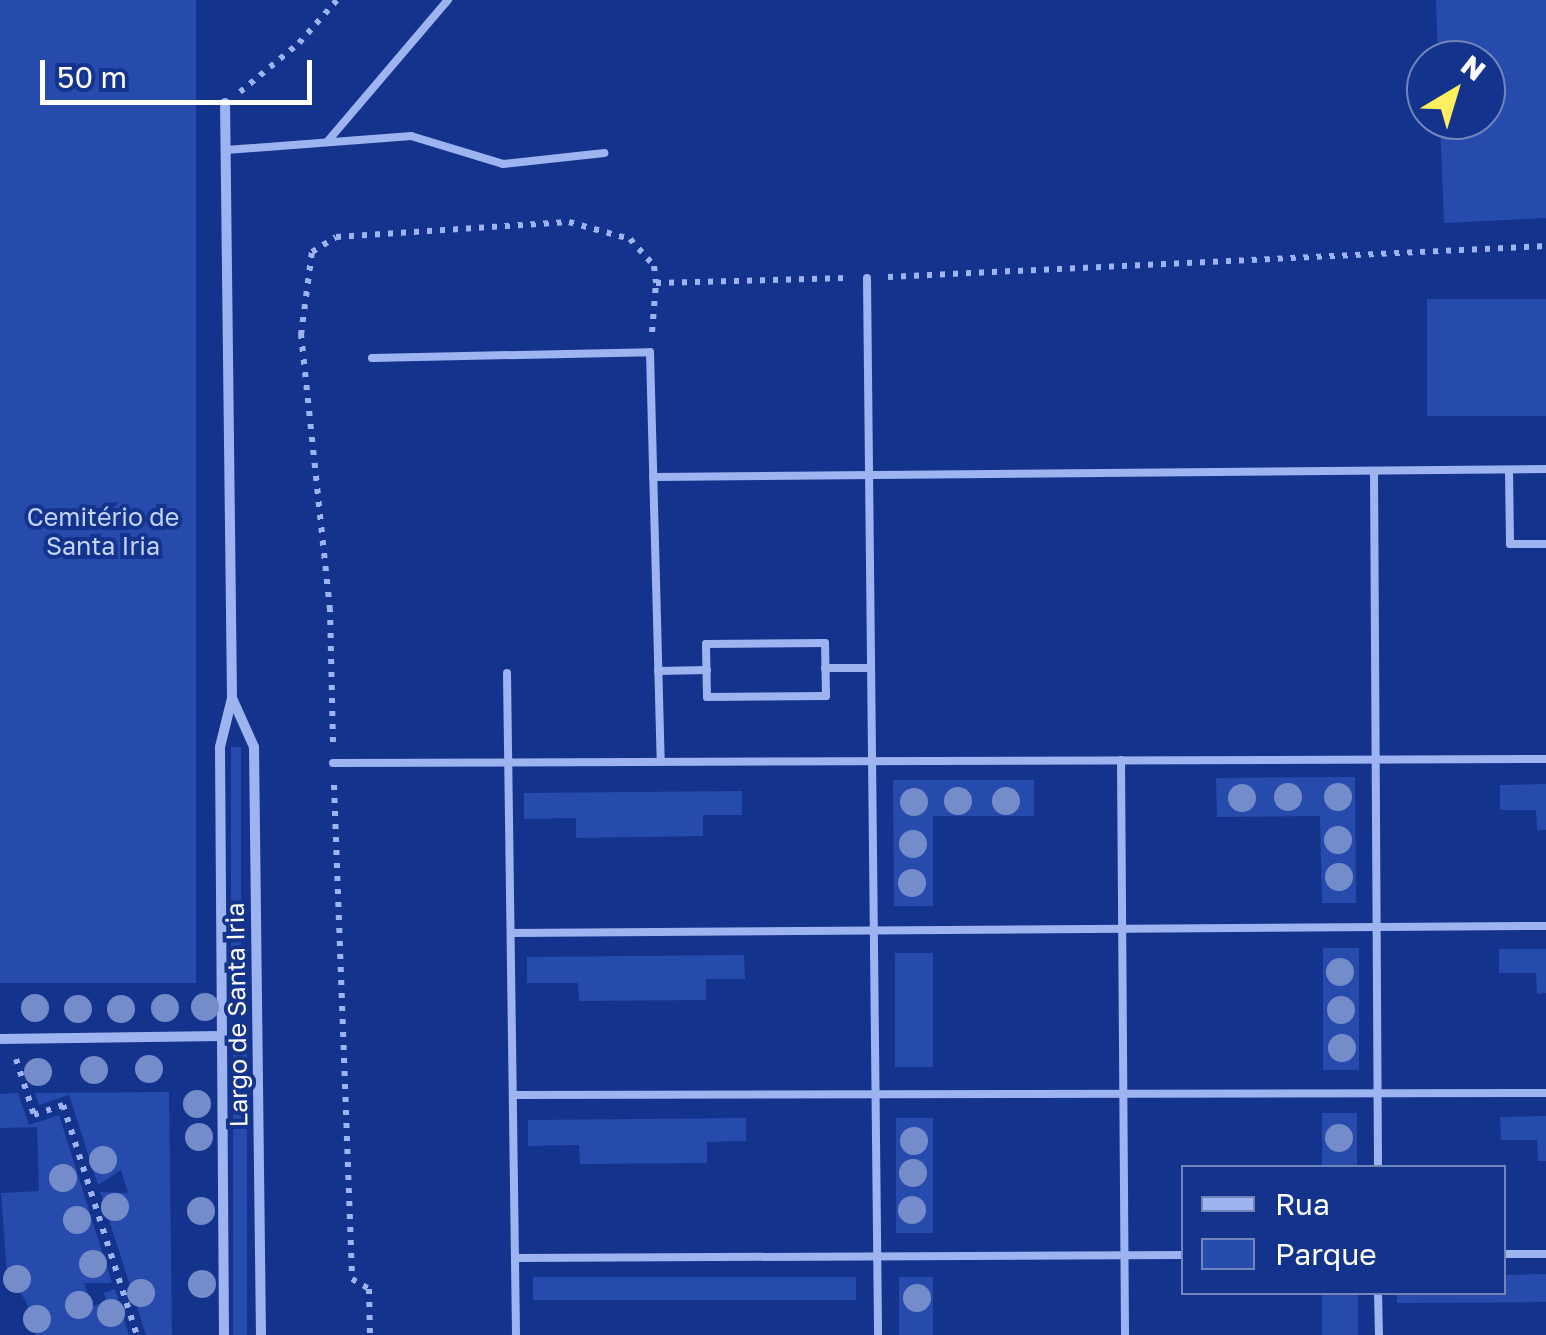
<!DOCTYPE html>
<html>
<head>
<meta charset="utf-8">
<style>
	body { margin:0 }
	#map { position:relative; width:1546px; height:1335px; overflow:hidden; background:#14338d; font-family:"Golos Text",sans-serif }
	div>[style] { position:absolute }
	.green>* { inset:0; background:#274bac; transform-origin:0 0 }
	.path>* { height:6px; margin-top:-3px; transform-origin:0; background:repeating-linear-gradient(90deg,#9eb4f0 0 5px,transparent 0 13px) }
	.lane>* { height:8px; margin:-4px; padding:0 4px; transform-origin:4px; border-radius:4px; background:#9eb4f0 }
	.street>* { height:10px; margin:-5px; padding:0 5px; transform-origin:5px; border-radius:5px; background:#9eb4f0 }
	.trees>* { width:28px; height:28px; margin:-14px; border-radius:50%; background:#758cca }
	span { translate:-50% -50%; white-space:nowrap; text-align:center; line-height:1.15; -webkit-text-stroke:8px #14338d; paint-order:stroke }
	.park-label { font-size:25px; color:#c5d4fb }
	.street-label { font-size:25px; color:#fff }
	.legend { position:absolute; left:1181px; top:1165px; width:325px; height:130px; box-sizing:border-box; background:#14338d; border:2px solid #7285bb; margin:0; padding:12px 18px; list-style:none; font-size:30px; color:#fff }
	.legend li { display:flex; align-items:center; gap:20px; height:50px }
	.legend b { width:50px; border:2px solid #7285bb }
	.north { position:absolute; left:1406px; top:40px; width:100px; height:100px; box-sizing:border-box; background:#14338d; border:2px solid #7285bb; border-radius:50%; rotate:38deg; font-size:28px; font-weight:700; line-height:40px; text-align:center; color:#fff }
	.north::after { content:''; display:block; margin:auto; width:35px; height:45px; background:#ffee5d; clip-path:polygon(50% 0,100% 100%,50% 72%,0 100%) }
	.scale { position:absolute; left:40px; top:60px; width:272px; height:45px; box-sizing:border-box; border:5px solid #fff; border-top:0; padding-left:12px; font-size:30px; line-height:35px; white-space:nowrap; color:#fff; -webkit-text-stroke:8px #14338d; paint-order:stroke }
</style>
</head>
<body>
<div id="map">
	<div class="green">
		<div style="left:0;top:0;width:196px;height:983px"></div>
		<div style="clip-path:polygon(1436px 0,1546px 0,1546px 218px,1444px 223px,1440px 120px,1486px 120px,1486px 60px,1438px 60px)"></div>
		<div style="left:1546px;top:299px;width:117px;height:119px;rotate:90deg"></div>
		<div style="left:231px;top:747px;width:10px;height:212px"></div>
		<div style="clip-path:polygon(1355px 777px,1356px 903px,1322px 903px,1320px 816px,1217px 817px,1216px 778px)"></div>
		<div style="clip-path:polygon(893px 780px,1034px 780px,1034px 816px,933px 816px,933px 906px,894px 906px)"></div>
		<div style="clip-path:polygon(1546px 784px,1546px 830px,1537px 830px,1536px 810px,1500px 810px,1500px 785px)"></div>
		<div style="clip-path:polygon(742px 791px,742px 815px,703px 815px,703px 836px,576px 838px,576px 818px,524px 819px,524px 793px)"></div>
		<div style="left:1323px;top:948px;width:36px;height:122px"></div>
		<div style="clip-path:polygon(1499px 949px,1546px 949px,1546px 993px,1537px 994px,1536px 973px,1499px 973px)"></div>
		<div style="left:895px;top:953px;width:38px;height:114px"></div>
		<div style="clip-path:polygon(744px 955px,745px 979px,706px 979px,706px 1000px,579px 1001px,578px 983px,527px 983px,527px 957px)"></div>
		<div style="left:247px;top:1049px;width:286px;height:14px;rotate:90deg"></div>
		<div style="clip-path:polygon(169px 1092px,172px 1335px,146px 1335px,100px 1192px,128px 1193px,121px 1170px,98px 1185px,69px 1095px,39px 1105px,35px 1093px)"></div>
		<div style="clip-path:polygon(18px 1093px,29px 1125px,59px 1115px,112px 1283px,84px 1283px,92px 1306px,106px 1302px,104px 1293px,115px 1289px,129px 1335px,36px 1335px,26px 1301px,7px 1274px,1px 1193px,39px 1191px,37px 1127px,0 1128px,0 1094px)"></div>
		<div style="left:1322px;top:1113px;width:35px;height:54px"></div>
		<div style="clip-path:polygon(1546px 1116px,1546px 1161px,1538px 1161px,1537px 1140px,1501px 1140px,1500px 1117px)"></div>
		<div style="clip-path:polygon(746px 1118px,746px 1141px,707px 1142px,707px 1163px,580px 1164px,579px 1145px,528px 1146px,528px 1120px)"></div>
		<div style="left:896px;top:1118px;width:37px;height:115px"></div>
		<div style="clip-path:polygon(1546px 1274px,1546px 1302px,1397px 1303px,1397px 1293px,1504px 1292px,1504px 1275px)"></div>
		<div style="left:533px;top:1277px;width:323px;height:23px"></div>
		<div style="left:899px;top:1277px;width:34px;height:58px"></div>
		<div style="left:1322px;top:1293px;width:36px;height:42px"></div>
	</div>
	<div class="path">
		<div style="left:240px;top:92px;width:77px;rotate:-39.7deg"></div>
		<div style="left:299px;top:43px;width:57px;rotate:-48.5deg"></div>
		<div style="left:888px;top:277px;width:659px;rotate:-2.7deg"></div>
		<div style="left:652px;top:332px;width:49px;rotate:-85.3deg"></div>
		<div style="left:656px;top:283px;width:190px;rotate:-1.5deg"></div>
		<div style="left:333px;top:742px;width:132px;rotate:-91.3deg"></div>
		<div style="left:330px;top:610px;width:277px;rotate:-96deg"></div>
		<div style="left:301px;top:335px;width:84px;rotate:-82.5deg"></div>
		<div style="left:312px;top:252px;width:28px;rotate:-32deg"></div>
		<div style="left:336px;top:237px;width:233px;rotate:-3.7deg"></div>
		<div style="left:569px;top:222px;width:63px;rotate:15.6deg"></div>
		<div style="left:630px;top:239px;width:36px;rotate:48deg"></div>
		<div style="left:654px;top:266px;width:17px;rotate:83deg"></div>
		<div style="left:334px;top:785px;width:494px;rotate:87.9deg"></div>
		<div style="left:352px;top:1279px;width:20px;rotate:30deg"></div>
		<div style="left:369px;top:1289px;width:46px;rotate:88.8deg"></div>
		<div style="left:16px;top:1059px;width:59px;rotate:72.2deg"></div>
		<div style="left:34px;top:1115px;width:31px;rotate:-19deg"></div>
		<div style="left:63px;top:1105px;width:242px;rotate:72.2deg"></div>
	</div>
	<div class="lane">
		<div style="left:327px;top:142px;width:187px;rotate:-49.6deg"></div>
		<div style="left:226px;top:150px;width:186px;rotate:-4.3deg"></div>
		<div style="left:411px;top:136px;width:96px;rotate:16.9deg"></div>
		<div style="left:503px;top:164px;width:102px;rotate:-6.2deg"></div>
		<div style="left:867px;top:278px;width:1057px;rotate:89.4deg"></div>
		<div style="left:372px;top:358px;width:278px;rotate:-1.2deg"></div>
		<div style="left:650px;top:352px;width:409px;rotate:88.5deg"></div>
		<div style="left:1509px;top:470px;width:74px;rotate:89.2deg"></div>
		<div style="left:1510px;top:544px;width:36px"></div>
		<div style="left:1374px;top:471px;width:697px;rotate:89.67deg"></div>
		<div style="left:653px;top:477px;width:893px;rotate:-0.51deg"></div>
		<div style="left:825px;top:643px;width:53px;rotate:88.9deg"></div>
		<div style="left:826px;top:696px;width:119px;rotate:179.5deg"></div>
		<div style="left:707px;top:697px;width:53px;rotate:-91.1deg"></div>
		<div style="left:706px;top:644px;width:119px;rotate:-0.5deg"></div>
		<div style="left:825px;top:668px;width:46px"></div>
		<div style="left:658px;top:671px;width:49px;rotate:-1.2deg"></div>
		<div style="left:507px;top:673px;width:662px;rotate:89.22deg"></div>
		<div style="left:1121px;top:760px;width:575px;rotate:89.6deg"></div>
		<div style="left:333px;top:763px;width:1213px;rotate:-0.19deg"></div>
		<div style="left:511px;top:933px;width:1035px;rotate:-0.39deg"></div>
		<div style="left:513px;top:1095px;width:1033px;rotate:-0.11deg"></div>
		<div style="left:1504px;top:1254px;width:42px"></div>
		<div style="left:515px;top:1258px;width:669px;rotate:-0.26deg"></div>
		<div style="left:1378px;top:1292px;width:43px;rotate:88.7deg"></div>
	</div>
	<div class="street">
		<div style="left:232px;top:698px;width:54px;rotate:65.8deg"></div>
		<div style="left:254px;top:747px;width:588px;rotate:89.32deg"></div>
		<div style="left:0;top:1039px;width:222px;rotate:-0.8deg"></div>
		<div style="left:224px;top:1335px;width:588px;rotate:-90.39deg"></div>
		<div style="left:220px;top:747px;width:50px;rotate:-76.2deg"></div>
		<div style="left:232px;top:698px;width:595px;rotate:-90.67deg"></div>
	</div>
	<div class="trees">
		<div style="left:1288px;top:797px"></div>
		<div style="left:1338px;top:797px"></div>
		<div style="left:1242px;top:798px"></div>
		<div style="left:958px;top:801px"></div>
		<div style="left:1006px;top:801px"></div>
		<div style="left:914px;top:802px"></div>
		<div style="left:1338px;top:840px"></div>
		<div style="left:913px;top:844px"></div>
		<div style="left:1339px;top:877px"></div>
		<div style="left:912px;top:883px"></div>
		<div style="left:1340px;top:972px"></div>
		<div style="left:205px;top:1007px"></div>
		<div style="left:35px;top:1008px"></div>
		<div style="left:165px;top:1008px"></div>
		<div style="left:78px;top:1009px"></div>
		<div style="left:121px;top:1009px"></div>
		<div style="left:1341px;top:1010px"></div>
		<div style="left:1342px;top:1048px"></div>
		<div style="left:149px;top:1069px"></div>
		<div style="left:94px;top:1070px"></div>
		<div style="left:38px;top:1072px"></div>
		<div style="left:197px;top:1104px"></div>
		<div style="left:199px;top:1137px"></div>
		<div style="left:1339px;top:1138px"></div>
		<div style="left:914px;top:1141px"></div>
		<div style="left:103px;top:1160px"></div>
		<div style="left:913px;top:1173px"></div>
		<div style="left:63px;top:1178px"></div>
		<div style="left:115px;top:1207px"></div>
		<div style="left:912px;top:1210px"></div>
		<div style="left:201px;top:1211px"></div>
		<div style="left:77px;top:1220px"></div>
		<div style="left:93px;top:1264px"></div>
		<div style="left:17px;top:1279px"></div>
		<div style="left:202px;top:1284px"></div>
		<div style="left:141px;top:1293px"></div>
		<div style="left:917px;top:1298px"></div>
		<div style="left:79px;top:1305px"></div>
		<div style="left:111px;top:1313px"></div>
		<div style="left:37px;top:1319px"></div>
	</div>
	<div class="park-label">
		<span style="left:103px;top:532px">Cemitério de<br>Santa Iria</span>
	</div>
	<div class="street-label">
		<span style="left:237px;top:1015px;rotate:-91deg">Largo de Santa Iria</span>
	</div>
	<ul class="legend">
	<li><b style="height:12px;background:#9eb4f0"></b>Rua</li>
	<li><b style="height:28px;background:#274bac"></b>Parque</li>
	</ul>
	<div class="north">N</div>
	<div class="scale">50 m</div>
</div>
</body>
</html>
